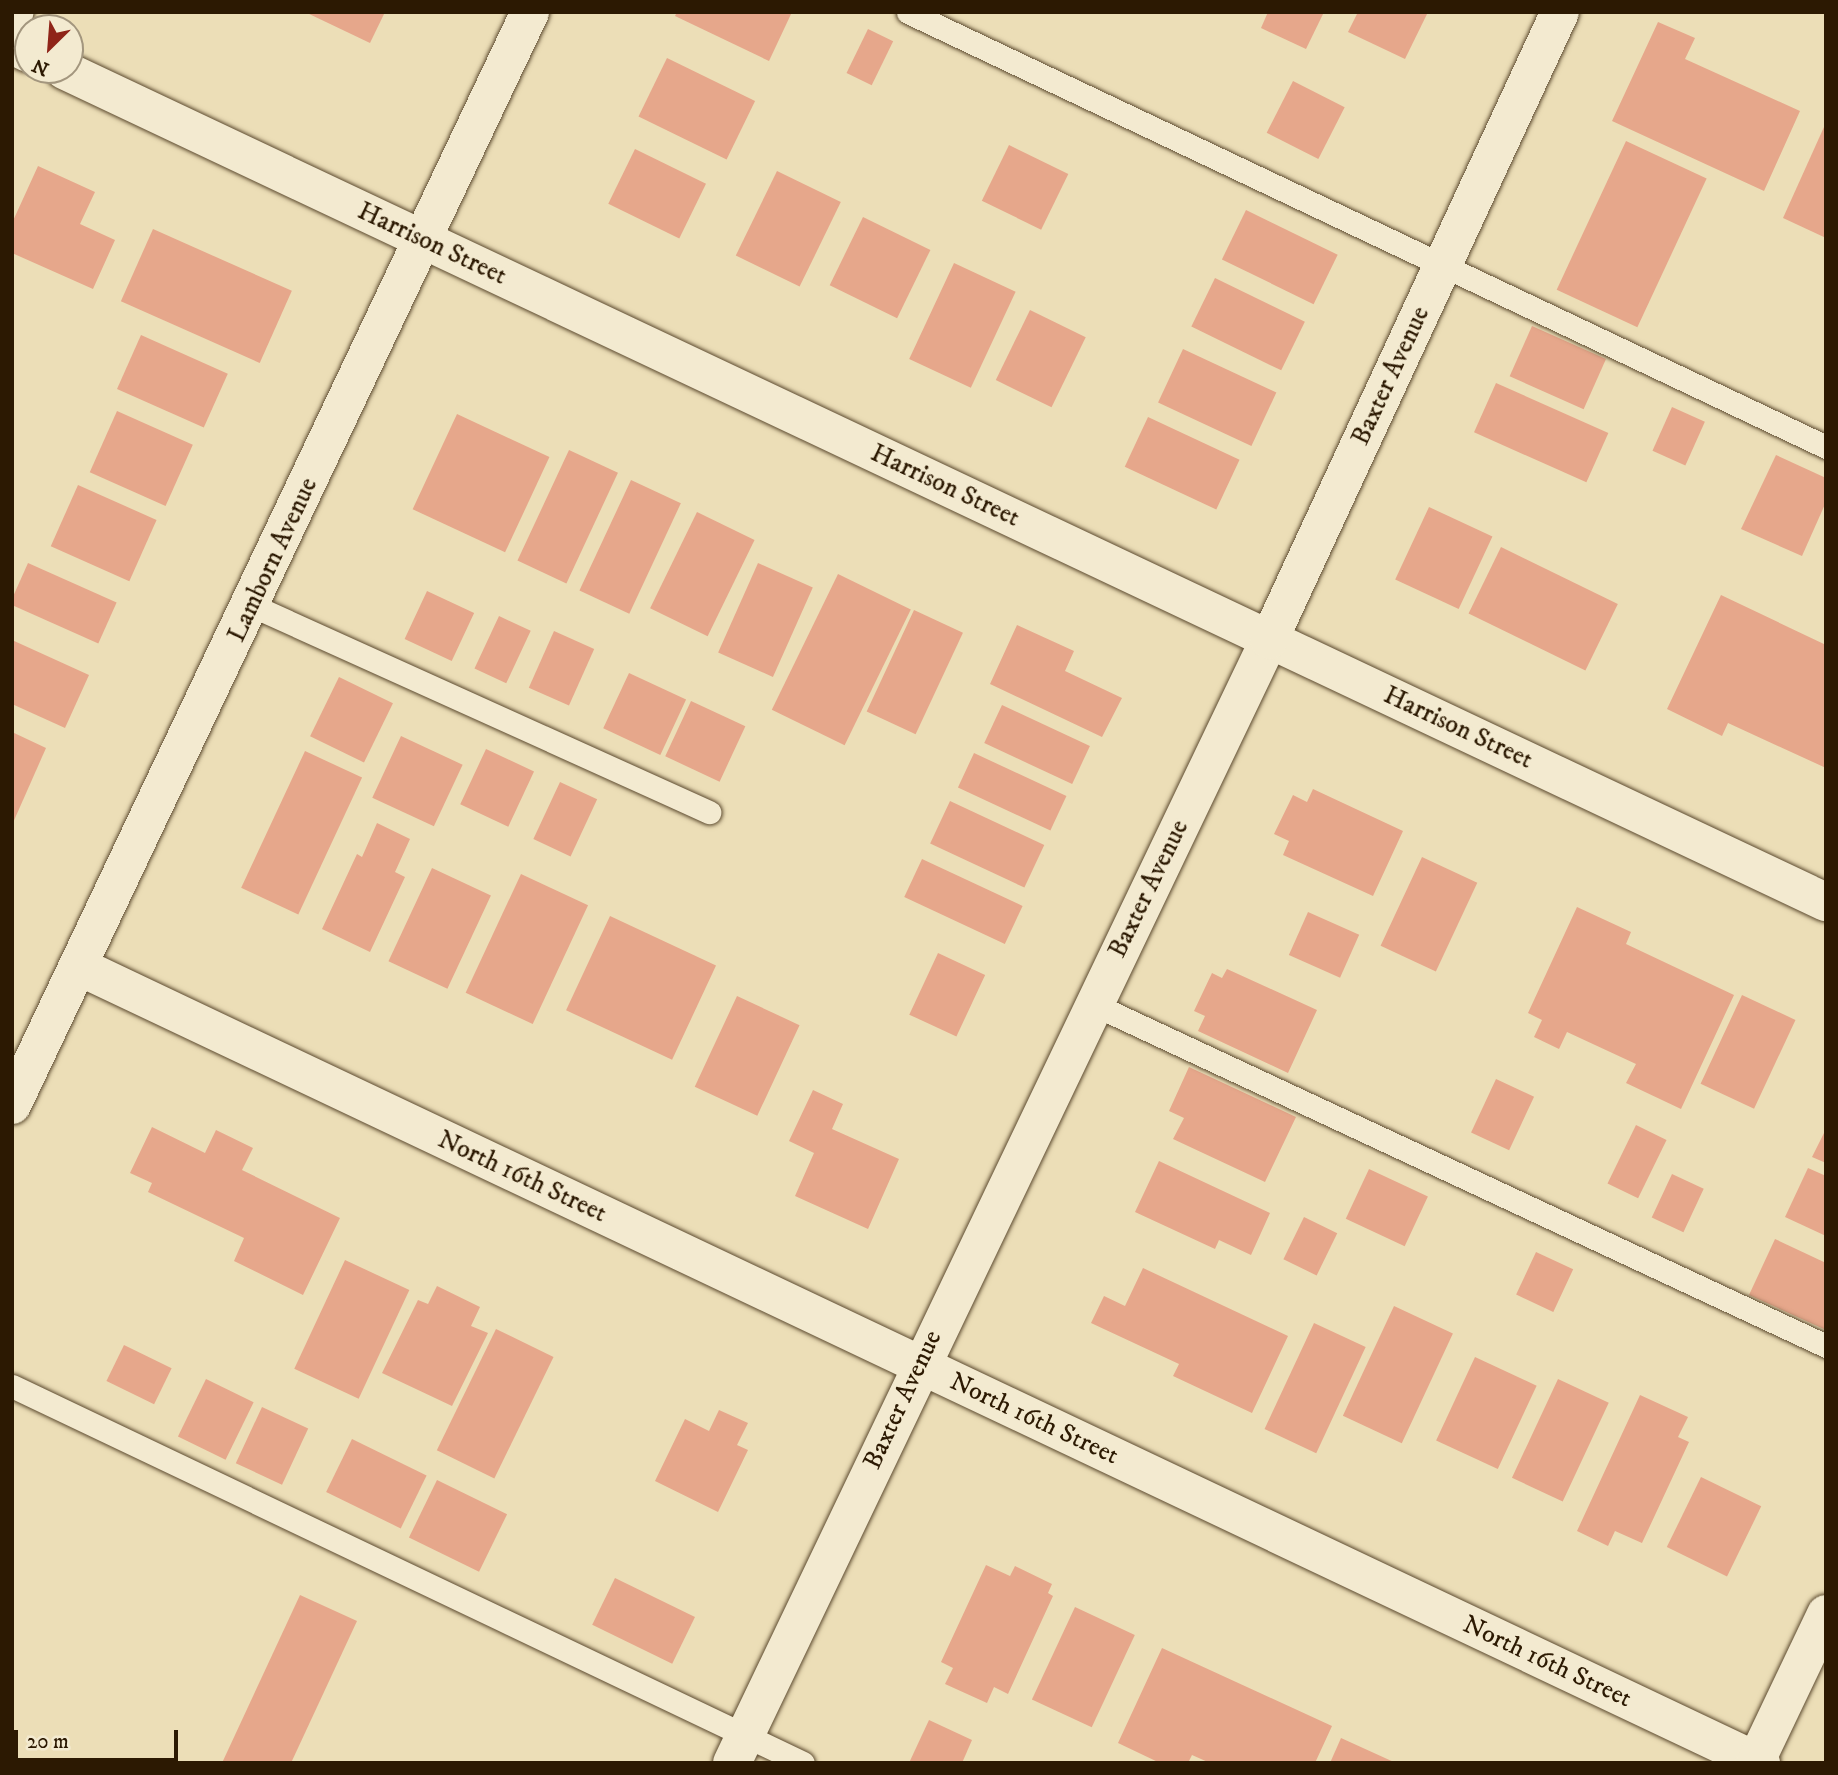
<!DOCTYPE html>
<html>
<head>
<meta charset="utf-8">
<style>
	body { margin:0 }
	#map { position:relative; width:1838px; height:1775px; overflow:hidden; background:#ecdeb7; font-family:"IM FELL DW Pica",serif }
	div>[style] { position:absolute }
	.building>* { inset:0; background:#e6a78b; transform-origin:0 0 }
	.roads { filter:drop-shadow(0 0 2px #5c4a2f) drop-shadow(0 0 2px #5c4a2f) }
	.lane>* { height:23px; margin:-11.5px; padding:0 11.5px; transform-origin:11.5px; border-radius:11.5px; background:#f3ead0 }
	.street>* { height:38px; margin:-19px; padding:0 19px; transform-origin:19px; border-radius:19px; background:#f3ead0 }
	span { translate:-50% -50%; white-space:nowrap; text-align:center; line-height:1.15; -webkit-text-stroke:5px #f3ead0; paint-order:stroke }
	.street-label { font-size:26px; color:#2c1902 }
	.frame { position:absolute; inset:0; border:14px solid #2c1902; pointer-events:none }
	.north { position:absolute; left:14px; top:14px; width:70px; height:70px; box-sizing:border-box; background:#f3ead0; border:2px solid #a3967e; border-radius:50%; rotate:205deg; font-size:19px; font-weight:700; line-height:28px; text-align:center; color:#2c1902 }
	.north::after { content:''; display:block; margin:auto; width:24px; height:32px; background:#8f2418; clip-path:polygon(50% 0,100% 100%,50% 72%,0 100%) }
	.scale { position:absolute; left:14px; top:1730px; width:164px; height:32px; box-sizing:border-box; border:4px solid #2c1902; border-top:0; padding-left:9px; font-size:21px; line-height:24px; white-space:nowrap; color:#2c1902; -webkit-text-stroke:5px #f3ead0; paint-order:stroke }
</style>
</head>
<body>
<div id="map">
	<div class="building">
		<div style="clip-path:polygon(305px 12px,385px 12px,370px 43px)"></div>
		<div style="clip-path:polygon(677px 12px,792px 12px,769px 61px,675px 16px)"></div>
		<div style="clip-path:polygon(1268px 12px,1324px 12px,1306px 49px,1261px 28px)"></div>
		<div style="clip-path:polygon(1358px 12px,1428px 12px,1405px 59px,1348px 32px)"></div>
		<div style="clip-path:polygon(1658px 22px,1695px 38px,1685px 59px,1800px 111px,1764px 191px,1612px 121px)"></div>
		<div style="left:868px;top:29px;width:28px;height:49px;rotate:26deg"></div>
		<div style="left:667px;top:58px;width:98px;height:65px;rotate:26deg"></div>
		<div style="left:1293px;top:81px;width:58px;height:58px;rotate:27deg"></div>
		<div style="clip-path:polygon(1824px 127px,1826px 128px,1826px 238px,1783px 218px)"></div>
		<div style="left:1626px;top:141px;width:89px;height:164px;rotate:25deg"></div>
		<div style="left:1009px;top:145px;width:66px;height:62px;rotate:26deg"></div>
		<div style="left:635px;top:149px;width:79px;height:61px;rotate:26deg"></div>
		<div style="clip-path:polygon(38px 166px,95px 192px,80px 224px,115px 240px,93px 289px,12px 253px,12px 223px)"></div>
		<div style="left:777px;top:171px;width:71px;height:94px;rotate:26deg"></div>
		<div style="left:1246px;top:210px;width:102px;height:55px;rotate:26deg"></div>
		<div style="left:863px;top:217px;width:75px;height:76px;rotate:26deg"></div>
		<div style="left:153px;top:229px;width:152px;height:79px;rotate:24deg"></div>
		<div style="left:954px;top:263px;width:68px;height:106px;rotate:25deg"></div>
		<div style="left:1215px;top:278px;width:100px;height:54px;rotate:26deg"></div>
		<div style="left:1030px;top:310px;width:62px;height:78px;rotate:26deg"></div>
		<div style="left:1532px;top:326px;width:81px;height:55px;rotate:24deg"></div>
		<div style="left:141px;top:335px;width:95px;height:59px;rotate:24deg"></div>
		<div style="left:1183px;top:349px;width:103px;height:59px;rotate:25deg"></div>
		<div style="left:1496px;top:383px;width:123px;height:54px;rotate:24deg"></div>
		<div style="left:1672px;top:407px;width:36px;height:48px;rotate:24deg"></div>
		<div style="left:117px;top:411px;width:83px;height:67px;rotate:24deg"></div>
		<div style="left:457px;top:414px;width:102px;height:105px;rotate:25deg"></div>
		<div style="left:1148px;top:417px;width:101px;height:55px;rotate:25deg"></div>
		<div style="left:569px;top:450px;width:54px;height:122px;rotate:25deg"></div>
		<div style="clip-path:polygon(1776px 455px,1826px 478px,1826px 502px,1802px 556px,1741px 529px)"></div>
		<div style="left:631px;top:480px;width:55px;height:122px;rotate:25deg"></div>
		<div style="left:78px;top:485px;width:86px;height:67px;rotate:24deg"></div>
		<div style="left:1429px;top:507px;width:70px;height:80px;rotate:25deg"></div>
		<div style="left:697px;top:512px;width:64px;height:107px;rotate:26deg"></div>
		<div style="left:1501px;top:547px;width:130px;height:74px;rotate:26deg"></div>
		<div style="left:28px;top:563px;width:97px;height:45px;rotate:24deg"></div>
		<div style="left:758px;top:563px;width:60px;height:98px;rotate:24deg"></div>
		<div style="left:838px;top:574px;width:81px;height:151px;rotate:26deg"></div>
		<div style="left:427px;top:591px;width:52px;height:53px;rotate:25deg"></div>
		<div style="clip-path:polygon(1721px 595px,1826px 645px,1826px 768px,1728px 723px,1722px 736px,1667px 709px)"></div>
		<div style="left:914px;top:610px;width:54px;height:112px;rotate:25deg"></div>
		<div style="left:499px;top:616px;width:35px;height:58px;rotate:25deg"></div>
		<div style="clip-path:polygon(1017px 625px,1074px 651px,1065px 671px,1122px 698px,1102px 737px,990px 684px)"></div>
		<div style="left:554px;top:631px;width:44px;height:62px;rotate:24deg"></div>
		<div style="clip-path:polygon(12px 640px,89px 675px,65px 728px,12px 704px)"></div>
		<div style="left:629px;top:673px;width:63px;height:61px;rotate:25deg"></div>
		<div style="left:339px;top:677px;width:60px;height:66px;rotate:26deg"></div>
		<div style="left:691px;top:701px;width:60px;height:61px;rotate:25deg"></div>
		<div style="left:1002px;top:705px;width:97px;height:42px;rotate:25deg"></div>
		<div style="clip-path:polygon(12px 732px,46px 748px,12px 825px)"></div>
		<div style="left:401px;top:736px;width:68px;height:68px;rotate:25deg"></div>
		<div style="left:486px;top:749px;width:53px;height:61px;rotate:25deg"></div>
		<div style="left:305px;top:751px;width:63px;height:151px;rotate:25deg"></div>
		<div style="left:974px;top:753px;width:102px;height:38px;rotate:25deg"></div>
		<div style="left:560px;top:782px;width:41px;height:63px;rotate:25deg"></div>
		<div style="clip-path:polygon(1313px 789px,1403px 831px,1373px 896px,1283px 855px,1289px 841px,1274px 834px,1293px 795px,1307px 802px)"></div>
		<div style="left:950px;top:801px;width:104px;height:47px;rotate:25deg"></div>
		<div style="clip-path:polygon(377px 823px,410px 839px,395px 872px,405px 877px,370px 952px,322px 929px,357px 854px,362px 857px)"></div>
		<div style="left:1422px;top:857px;width:61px;height:98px;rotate:25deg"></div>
		<div style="left:922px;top:859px;width:111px;height:42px;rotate:25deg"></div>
		<div style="left:432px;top:868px;width:65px;height:103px;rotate:25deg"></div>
		<div style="left:521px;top:874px;width:74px;height:131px;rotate:25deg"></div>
		<div style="clip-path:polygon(1577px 907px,1631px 932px,1626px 944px,1734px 995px,1681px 1109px,1626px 1083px,1636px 1064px,1567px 1032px,1559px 1049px,1534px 1037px,1542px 1020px,1528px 1013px)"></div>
		<div style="left:1308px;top:912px;width:56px;height:47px;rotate:24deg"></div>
		<div style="left:610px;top:916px;width:117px;height:104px;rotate:25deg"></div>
		<div style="left:938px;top:953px;width:52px;height:68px;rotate:25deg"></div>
		<div style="clip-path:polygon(1227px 969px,1317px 1010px,1288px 1073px,1198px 1031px,1205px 1016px,1194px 1011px,1212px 973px,1222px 978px)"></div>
		<div style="left:1742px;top:995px;width:59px;height:98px;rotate:25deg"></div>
		<div style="left:737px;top:996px;width:69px;height:100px;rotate:25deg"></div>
		<div style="clip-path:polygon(1189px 1067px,1296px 1117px,1265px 1182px,1173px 1139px,1184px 1118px,1169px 1111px)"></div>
		<div style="left:1496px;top:1079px;width:42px;height:59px;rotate:25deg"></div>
		<div style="clip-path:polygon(813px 1090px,843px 1104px,832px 1129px,899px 1159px,868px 1229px,795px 1196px,814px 1153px,789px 1141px)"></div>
		<div style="left:1636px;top:1125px;width:34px;height:65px;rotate:26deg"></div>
		<div style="clip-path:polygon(152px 1127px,205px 1153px,216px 1130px,253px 1148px,242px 1170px,340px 1218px,303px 1295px,234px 1261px,244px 1238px,148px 1192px,152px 1183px,130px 1173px)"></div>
		<div style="clip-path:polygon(1826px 1129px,1826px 1163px,1812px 1157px)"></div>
		<div style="clip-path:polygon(1159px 1161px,1270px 1213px,1251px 1255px,1219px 1240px,1215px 1249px,1135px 1212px)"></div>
		<div style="clip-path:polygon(1808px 1168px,1826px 1176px,1826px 1236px,1785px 1217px)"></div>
		<div style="left:1369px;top:1169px;width:65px;height:55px;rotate:25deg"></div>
		<div style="left:1672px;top:1174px;width:35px;height:48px;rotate:25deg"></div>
		<div style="left:1304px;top:1217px;width:37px;height:47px;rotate:26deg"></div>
		<div style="clip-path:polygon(1775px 1239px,1826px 1263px,1826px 1330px,1749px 1295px)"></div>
		<div style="left:1536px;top:1252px;width:41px;height:47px;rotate:25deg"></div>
		<div style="left:345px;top:1260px;width:71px;height:120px;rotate:25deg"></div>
		<div style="clip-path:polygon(1143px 1268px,1288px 1336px,1252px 1413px,1173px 1376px,1179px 1364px,1091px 1323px,1104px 1296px,1125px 1306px)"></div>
		<div style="clip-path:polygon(437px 1286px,480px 1307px,471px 1326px,488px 1333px,452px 1406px,382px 1373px,418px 1300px,428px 1304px)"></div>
		<div style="left:1394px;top:1306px;width:65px;height:121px;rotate:25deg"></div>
		<div style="left:1314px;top:1323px;width:57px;height:117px;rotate:25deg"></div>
		<div style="left:496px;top:1329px;width:64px;height:135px;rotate:26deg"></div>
		<div style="left:124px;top:1345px;width:53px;height:40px;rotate:26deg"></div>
		<div style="left:1475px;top:1357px;width:68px;height:92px;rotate:25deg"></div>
		<div style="left:206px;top:1379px;width:53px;height:64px;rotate:26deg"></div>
		<div style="left:1558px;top:1379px;width:56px;height:109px;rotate:25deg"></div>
		<div style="clip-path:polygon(1640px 1395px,1688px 1417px,1678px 1437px,1689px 1442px,1642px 1543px,1615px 1531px,1608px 1546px,1577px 1531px)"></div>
		<div style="left:262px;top:1407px;width:51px;height:62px;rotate:25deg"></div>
		<div style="clip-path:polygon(719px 1410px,748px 1423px,737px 1445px,748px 1450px,718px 1512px,655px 1481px,685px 1419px,709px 1431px)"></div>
		<div style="left:352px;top:1439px;width:83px;height:59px;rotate:26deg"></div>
		<div style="left:1701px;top:1477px;width:67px;height:78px;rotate:26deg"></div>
		<div style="left:437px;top:1480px;width:78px;height:64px;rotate:26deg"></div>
		<div style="clip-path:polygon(986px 1565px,1010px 1576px,1015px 1566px,1052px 1584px,1048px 1593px,1053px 1596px,1008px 1694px,994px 1687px,987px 1703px,945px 1684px,953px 1668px,941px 1662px)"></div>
		<div style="left:615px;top:1578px;width:89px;height:52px;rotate:26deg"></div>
		<div style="clip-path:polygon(300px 1595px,357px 1621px,291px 1763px,222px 1763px)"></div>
		<div style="left:1075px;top:1607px;width:66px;height:102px;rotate:25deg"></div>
		<div style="clip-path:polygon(1162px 1648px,1332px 1726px,1315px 1763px,1210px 1763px,1192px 1755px,1188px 1763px,1160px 1763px,1118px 1743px)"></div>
		<div style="clip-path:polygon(929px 1720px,972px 1740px,962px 1763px,909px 1763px)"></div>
		<div style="clip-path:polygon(1341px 1738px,1396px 1763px,1330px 1763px)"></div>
	</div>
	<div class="roads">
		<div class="lane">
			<div style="left:908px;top:12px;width:1016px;rotate:25.35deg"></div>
			<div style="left:12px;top:33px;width:23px;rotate:-65deg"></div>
			<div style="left:251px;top:605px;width:503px;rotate:24.32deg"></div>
			<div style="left:1093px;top:1004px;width:809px;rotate:25.01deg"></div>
			<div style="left:12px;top:1386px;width:876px;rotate:25.48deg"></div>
		</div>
		<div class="street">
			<div style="left:12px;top:45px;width:18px;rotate:27deg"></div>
			<div style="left:64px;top:70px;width:1949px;rotate:25.28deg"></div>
			<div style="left:80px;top:967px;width:1860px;rotate:25.34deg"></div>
			<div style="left:12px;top:1105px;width:1210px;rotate:-64.64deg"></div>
			<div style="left:732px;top:1763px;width:1245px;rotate:-64.44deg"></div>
			<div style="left:1269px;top:640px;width:692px;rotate:-65.14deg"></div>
			<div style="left:1755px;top:1763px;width:165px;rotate:-64.5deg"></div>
		</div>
	</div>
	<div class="street-label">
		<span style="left:432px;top:244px;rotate:25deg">Harrison Street</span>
		<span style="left:1391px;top:376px;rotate:-65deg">Baxter Avenue</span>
		<span style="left:945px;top:486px;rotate:25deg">Harrison Street</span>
		<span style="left:273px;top:560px;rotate:-65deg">Lamborn Avenue</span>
		<span style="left:1458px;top:728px;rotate:25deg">Harrison Street</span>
		<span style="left:1149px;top:889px;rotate:-64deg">Baxter Avenue</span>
		<span style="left:522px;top:1177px;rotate:25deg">North 16th Street</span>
		<span style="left:903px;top:1400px;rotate:-65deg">Baxter Avenue</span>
		<span style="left:1034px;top:1419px;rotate:25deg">North 16th Street</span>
		<span style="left:1547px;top:1662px;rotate:25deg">North 16th Street</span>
	</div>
	<div class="frame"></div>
	<div class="north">N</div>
	<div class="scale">20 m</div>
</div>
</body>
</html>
